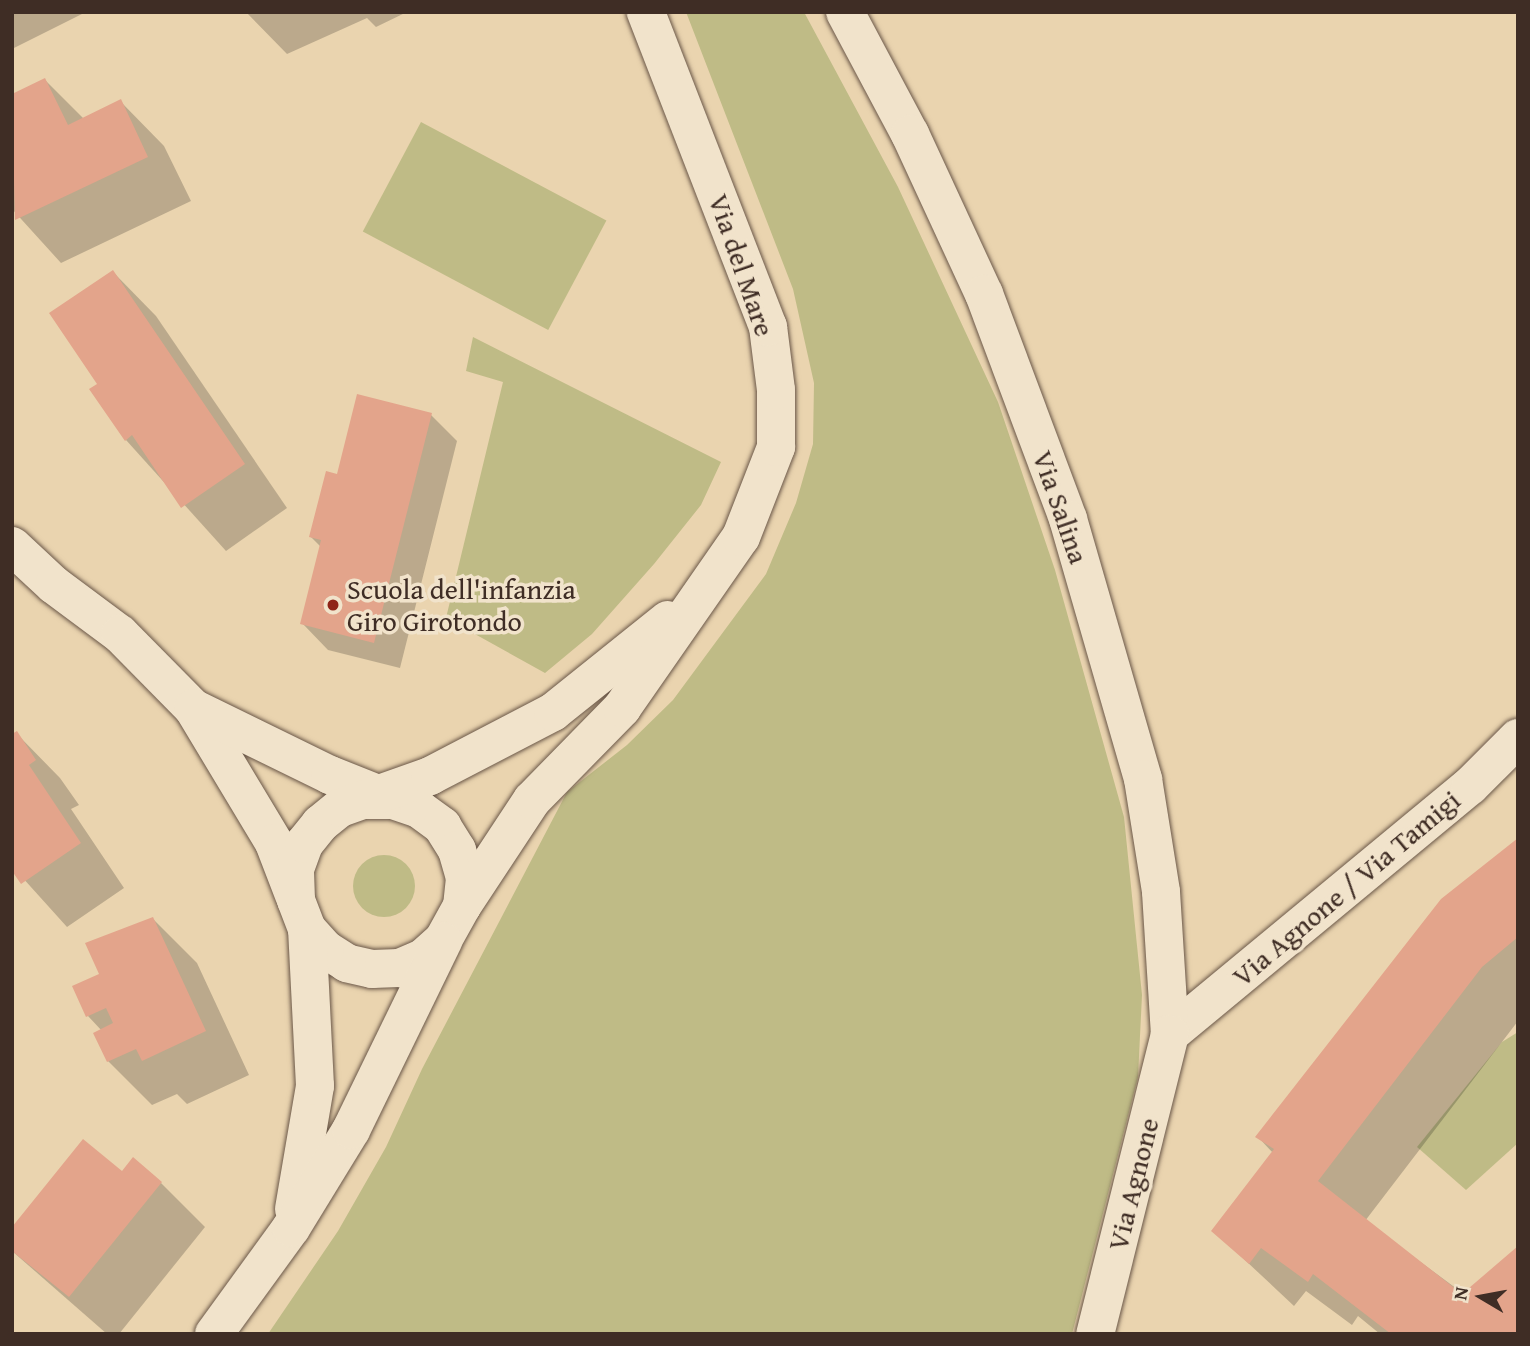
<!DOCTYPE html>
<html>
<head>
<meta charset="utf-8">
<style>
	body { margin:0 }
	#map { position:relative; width:1530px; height:1346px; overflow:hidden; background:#ead4af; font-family:"Gentium Book Plus",serif }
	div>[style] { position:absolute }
	.green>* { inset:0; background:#bfbb86; transform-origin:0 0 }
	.round { border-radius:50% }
	.shadow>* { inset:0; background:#0003 }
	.building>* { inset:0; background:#e3a48b }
	.roads { filter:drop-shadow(0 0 2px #6a5748) drop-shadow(0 0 2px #6a5748) }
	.street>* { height:38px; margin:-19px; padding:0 19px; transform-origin:19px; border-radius:19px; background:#f1e3cb }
	.secondary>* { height:38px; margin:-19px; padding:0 19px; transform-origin:19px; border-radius:19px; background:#f1e3cb }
	.dots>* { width:19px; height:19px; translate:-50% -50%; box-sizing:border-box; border:4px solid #f1e3cb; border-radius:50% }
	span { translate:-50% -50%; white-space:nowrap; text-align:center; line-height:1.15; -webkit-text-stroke:7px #f1e3cb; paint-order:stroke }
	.street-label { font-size:28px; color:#3f2d25 }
	.poi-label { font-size:28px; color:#3f2d25 }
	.left { translate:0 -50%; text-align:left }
	.frame { position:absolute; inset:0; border:14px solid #3f2d25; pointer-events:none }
	.north { position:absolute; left:1446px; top:1262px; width:70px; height:70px; -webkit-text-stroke:5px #f1e3cb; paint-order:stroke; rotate:280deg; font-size:19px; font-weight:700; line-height:28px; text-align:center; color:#3f2d25 }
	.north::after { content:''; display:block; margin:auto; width:24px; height:32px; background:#3f2d25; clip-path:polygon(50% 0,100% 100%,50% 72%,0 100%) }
</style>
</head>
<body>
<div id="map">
	<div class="green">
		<div style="clip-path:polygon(686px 12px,804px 12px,898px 187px,998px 402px,1055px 570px,1124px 817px,1142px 995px,1138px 1077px,1072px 1334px,268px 1334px,338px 1231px,386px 1147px,422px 1069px,567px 792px,627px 745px,673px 700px,766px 574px,796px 503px,813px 444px,814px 383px,793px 289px)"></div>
		<div style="left:421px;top:122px;width:210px;height:124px;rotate:28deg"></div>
		<div style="clip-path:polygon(473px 337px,721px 462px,701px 505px,654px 564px,592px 634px,545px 673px,446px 618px,503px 382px,466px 371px)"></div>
		<div class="round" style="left:353px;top:855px;width:62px;height:62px"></div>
		<div style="clip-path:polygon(1518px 1032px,1518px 1143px,1466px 1190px,1417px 1147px,1502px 1042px)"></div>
	</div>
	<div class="shadow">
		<div style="clip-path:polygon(12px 12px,86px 12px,12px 49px)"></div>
		<div style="clip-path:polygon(246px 12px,407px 12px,376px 27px,367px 18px,287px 54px)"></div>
		<div style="clip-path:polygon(45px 80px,84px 119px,121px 102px,164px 146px,191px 201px,61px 263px,12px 209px,12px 96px)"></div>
		<div style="clip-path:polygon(113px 272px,156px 316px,287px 508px,226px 551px,126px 440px,99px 384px)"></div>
		<div style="clip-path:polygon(431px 415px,457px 441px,400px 668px,328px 650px,302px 623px,321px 547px,310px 536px)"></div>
		<div style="clip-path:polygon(17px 734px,60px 778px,79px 805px,71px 809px,124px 888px,67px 927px,12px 866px)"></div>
		<div style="clip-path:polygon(1518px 840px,1518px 1021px,1365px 1221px,1518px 1334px,1380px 1334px,1358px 1316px,1352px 1325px,1306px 1291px,1294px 1306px,1214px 1231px,1273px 1153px,1258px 1137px)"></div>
		<div style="clip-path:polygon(153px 919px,197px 963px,249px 1075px,187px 1104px,177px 1094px,152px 1105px,108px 1061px,102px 1031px,88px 1016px,74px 986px,101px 974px,87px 944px)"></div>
		<div style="clip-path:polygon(123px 1173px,161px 1183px,205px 1227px,119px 1334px,107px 1334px,12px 1251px)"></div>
	</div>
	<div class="building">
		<div style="clip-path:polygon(45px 78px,68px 125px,121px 99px,148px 157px,15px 220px,12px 94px)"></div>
		<div style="clip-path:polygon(113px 270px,245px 464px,181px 508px,132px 435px,125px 441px,89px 389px,97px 384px,49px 313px)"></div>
		<div style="clip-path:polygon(357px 394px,432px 413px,374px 643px,300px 624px,321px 540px,309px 537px,326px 471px,337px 474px)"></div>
		<div style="clip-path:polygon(17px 731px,36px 760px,29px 765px,81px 843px,21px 884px,12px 871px,12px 734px)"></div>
		<div style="clip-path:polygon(1518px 838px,1518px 937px,1482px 967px,1318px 1181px,1462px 1294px,1518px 1246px,1518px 1334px,1391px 1334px,1313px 1274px,1308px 1282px,1261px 1248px,1249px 1264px,1211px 1231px,1274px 1149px,1255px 1137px,1441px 899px)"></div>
		<div style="clip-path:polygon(153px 917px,206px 1031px,142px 1061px,136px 1049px,107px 1062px,93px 1033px,113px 1023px,106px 1008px,86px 1017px,72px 986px,99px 974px,85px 943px)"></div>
		<div style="clip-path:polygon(83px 1139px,122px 1171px,133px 1157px,162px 1182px,69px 1297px,12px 1251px,12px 1227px)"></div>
	</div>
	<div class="roads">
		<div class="street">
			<div style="left:1170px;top:1034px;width:389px;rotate:-39.6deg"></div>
			<div style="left:1470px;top:786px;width:68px;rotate:-45deg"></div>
		</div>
		<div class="secondary">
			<div style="left:845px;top:12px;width:138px;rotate:62deg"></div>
			<div style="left:910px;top:134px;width:176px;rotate:65.2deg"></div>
			<div style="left:984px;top:294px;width:240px;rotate:69.5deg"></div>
			<div style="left:1068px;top:519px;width:271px;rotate:73.9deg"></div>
			<div style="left:1143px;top:779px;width:114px;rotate:80.9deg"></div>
			<div style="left:1161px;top:892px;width:142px;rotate:86.4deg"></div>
			<div style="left:1170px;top:1034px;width:309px;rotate:104deg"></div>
			<div style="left:12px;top:546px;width:57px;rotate:42.9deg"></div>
			<div style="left:54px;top:585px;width:82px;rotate:36.6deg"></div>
			<div style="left:120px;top:634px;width:104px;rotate:45.4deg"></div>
			<div style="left:193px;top:708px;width:157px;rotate:59deg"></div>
			<div style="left:274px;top:843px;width:56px;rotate:69deg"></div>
			<div style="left:193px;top:708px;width:153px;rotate:26.1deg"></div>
			<div style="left:330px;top:775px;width:62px;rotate:21.6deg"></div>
			<div style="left:364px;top:800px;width:29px"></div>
			<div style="left:393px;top:800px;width:28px;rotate:19deg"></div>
			<div style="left:419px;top:809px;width:29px;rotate:36deg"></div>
			<div style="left:442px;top:826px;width:28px;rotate:58deg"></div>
			<div style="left:457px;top:850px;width:29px;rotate:74deg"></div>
			<div style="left:465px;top:878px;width:28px;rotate:96deg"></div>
			<div style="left:462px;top:906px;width:39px;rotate:119deg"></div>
			<div style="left:443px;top:940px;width:27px;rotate:138deg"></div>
			<div style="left:423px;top:958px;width:26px;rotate:157deg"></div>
			<div style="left:399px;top:968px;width:27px;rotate:178deg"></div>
			<div style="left:372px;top:969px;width:26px;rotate:-167deg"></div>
			<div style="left:347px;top:963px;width:26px;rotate:-148deg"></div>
			<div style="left:325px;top:949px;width:27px;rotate:-132deg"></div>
			<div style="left:307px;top:929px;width:31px;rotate:-111deg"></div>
			<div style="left:296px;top:900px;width:31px;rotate:-92deg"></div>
			<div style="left:295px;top:869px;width:27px;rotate:-70deg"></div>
			<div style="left:304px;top:844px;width:26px;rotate:-51deg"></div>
			<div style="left:320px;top:824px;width:26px;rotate:-39deg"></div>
			<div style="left:340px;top:808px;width:96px;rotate:-19.6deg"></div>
			<div style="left:430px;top:776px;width:139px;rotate:-27.5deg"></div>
			<div style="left:553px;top:712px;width:147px;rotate:-38.7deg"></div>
			<div style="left:462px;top:906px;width:127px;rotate:-56.6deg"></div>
			<div style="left:532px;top:800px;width:129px;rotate:-45.6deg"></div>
			<div style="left:622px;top:708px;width:208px;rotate:-55.2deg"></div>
			<div style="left:741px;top:537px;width:97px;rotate:-68.7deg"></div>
			<div style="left:776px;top:447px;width:57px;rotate:-90deg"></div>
			<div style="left:776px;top:390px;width:64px;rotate:-97.2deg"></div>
			<div style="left:768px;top:327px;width:338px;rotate:-111.2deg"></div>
			<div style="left:294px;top:1209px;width:125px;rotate:-80.3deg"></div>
			<div style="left:315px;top:1086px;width:157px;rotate:-92.9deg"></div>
			<div style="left:214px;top:1334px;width:131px;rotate:-54deg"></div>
			<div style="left:291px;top:1228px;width:115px;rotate:-58.5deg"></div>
			<div style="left:351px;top:1130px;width:210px;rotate:-64deg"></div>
		</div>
	</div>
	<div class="dots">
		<div style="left:333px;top:605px;background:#8f2418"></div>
	</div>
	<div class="street-label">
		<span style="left:742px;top:265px;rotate:71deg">Via del Mare</span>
		<span style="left:1061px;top:507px;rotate:71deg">Via Salina</span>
		<span style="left:1346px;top:888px;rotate:-40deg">Via Agnone / Via Tamigi</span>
		<span style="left:1133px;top:1184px;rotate:-76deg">Via Agnone</span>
	</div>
	<div class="poi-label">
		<span class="left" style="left:347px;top:605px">Scuola dell'infanzia<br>Giro Girotondo</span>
	</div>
	<div class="frame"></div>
	<div class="north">N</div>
</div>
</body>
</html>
